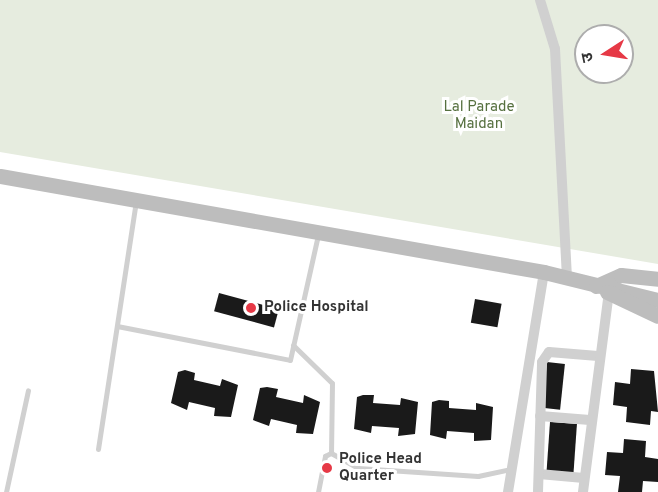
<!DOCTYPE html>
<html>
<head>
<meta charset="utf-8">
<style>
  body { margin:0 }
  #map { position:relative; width:658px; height:492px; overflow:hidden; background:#fff; font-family:Overpass,"Noto Sans Devanagari",sans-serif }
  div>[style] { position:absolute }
  .green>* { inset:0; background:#e6ecdf }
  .building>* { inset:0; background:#1a1a1a; transform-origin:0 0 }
  .service>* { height:5px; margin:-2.5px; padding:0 2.5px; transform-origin:2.5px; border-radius:2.5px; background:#d0d0d0 }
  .minor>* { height:10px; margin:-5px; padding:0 5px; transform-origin:5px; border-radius:5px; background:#d0d0d0 }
  .secondary>* { height:15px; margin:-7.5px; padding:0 7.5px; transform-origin:7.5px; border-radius:7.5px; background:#bdbdbd }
  .dots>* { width:16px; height:16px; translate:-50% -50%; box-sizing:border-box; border:3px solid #fff; border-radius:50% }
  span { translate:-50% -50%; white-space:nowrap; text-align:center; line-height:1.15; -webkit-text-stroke:6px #fff; paint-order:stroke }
  .park-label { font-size:15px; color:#56703f }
  .poi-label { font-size:15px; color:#333; font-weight:700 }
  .left { translate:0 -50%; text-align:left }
  .north { position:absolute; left:574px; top:24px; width:60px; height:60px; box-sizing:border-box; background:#fff; border:2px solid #adadad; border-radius:50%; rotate:258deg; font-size:16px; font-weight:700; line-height:24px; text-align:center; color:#333 }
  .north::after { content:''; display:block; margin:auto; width:21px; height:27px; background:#e63946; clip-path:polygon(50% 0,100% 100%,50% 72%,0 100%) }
</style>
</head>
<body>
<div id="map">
  <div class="green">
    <div style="clip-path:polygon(evenodd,0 0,658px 0,658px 264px,0 152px,0 0,586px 36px,622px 36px,622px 72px,586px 72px,586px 36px)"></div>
  </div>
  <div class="building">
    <div style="left:219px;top:293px;width:62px;height:19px;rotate:15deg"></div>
    <div style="left:475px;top:299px;width:27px;height:24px;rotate:10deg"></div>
    <div style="left:547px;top:362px;width:18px;height:46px;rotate:6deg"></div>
    <div style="clip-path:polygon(631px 369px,654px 371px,658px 412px,651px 411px,650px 425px,626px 422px,627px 407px,613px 405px,615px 382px,630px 384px)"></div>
    <div style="clip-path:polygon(185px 370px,195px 373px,194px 380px,220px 386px,222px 379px,238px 385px,231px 417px,214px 416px,215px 408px,189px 402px,187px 410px,171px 403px,178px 372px)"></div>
    <div style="clip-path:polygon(267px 387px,278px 389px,276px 397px,303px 403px,304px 395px,320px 402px,313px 434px,296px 433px,297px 425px,271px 419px,269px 426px,253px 420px,260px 388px)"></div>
    <div style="clip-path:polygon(363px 395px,374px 395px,373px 403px,400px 405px,401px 398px,418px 402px,415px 434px,398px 436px,399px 428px,372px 426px,371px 433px,354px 429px,357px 397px)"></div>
    <div style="clip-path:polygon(439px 400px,449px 401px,449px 408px,476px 410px,476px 403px,493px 407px,491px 440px,474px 441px,474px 433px,447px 431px,446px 439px,430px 435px,432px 402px)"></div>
    <div style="left:550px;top:422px;width:27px;height:51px;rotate:4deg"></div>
    <div style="clip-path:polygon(624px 439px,646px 441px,645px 457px,658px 459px,658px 482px,643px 481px,642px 492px,618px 492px,620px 476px,605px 475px,607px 452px,623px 453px)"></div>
  </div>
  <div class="service">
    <div style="left:117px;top:326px;width:176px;rotate:11.1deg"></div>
    <div style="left:290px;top:360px;width:128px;rotate:-77.4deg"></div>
    <div style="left:293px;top:345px;width:54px;rotate:44.3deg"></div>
    <div style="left:332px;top:383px;width:70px;rotate:90.8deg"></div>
    <div style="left:98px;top:449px;width:251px;rotate:-81.3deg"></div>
    <div style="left:6px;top:492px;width:104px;rotate:-77.8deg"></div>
    <div style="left:318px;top:492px;width:37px;rotate:-79deg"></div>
    <div style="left:325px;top:456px;width:7px;rotate:-27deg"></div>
    <div style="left:331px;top:453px;width:31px;rotate:29deg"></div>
    <div style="left:358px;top:468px;width:120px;rotate:3.8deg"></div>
    <div style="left:478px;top:476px;width:35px;rotate:-12deg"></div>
  </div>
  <div class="minor">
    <div style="left:540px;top:0;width:51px;rotate:73deg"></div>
    <div style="left:555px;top:49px;width:228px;rotate:87deg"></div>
    <div style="left:540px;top:416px;width:50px;rotate:4.6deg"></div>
    <div style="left:539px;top:474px;width:45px;rotate:5.1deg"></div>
    <div style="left:508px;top:492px;width:223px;rotate:-80.7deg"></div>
    <div style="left:538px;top:492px;width:130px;rotate:-88.2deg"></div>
    <div style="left:542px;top:362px;width:12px;rotate:-55deg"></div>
    <div style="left:549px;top:352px;width:49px;rotate:4.7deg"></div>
    <div style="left:583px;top:492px;width:201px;rotate:-82.6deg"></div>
  </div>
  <div class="secondary">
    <div style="left:0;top:176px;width:552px;rotate:10.01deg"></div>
    <div style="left:544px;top:272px;width:117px;rotate:13.8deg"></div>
    <div style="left:596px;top:286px;width:27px;rotate:-24deg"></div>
    <div style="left:621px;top:275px;width:37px;rotate:6deg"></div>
    <div style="left:607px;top:292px;width:56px;rotate:25.2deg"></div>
  </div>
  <div class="dots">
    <div style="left:251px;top:308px;background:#e63946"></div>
    <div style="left:327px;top:468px;background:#e63946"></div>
  </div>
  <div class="park-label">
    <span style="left:479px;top:116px">Lal Parade<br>Maidan</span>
  </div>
  <div class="poi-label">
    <span class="left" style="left:264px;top:308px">Police Hospital</span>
    <span class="left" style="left:339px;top:468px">Police Head<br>Quarter</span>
  </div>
  <div class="north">उ</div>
</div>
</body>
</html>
